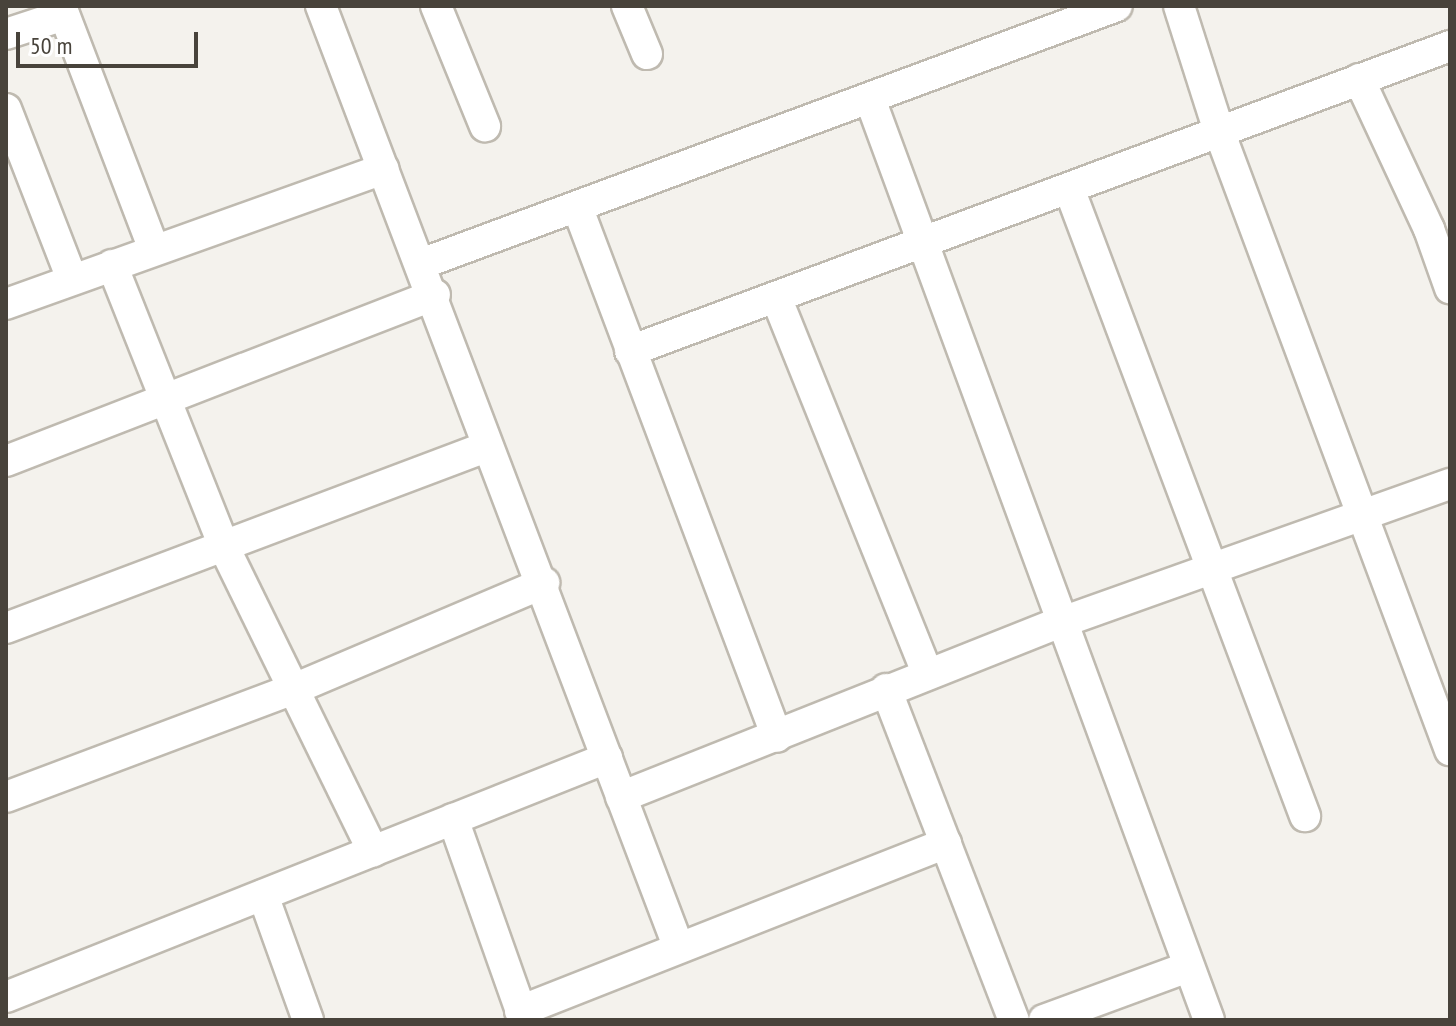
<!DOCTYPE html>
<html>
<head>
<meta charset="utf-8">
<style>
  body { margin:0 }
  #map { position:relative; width:1456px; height:1026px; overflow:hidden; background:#f4f2ed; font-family:"PT Sans Narrow",sans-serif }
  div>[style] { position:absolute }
  .roads { filter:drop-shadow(2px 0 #bfbab0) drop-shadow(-2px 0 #bfbab0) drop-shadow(0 2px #bfbab0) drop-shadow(0 -2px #bfbab0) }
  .minor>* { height:30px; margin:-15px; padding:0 15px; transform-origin:15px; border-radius:15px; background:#fff }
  span { translate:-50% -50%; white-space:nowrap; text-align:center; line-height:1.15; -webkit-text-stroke:8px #fff; paint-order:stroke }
  .frame { position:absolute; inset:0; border:8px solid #48433b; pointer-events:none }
  .scale { position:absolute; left:16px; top:32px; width:182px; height:36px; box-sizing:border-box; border:4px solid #48433b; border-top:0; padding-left:10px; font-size:24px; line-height:28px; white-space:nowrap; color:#48433b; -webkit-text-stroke:6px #fff; paint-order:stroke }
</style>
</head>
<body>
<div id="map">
  <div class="roads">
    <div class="minor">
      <div style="left:61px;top:6px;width:260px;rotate:69.1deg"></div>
      <div style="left:321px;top:6px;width:1006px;rotate:69.2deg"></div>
      <div style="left:436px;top:6px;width:130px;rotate:67.8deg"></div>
      <div style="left:627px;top:6px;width:52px;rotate:67.4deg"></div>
      <div style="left:1179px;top:6px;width:131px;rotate:72.3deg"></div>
      <div style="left:1219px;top:131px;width:661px;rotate:69.54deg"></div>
      <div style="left:6px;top:34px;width:61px;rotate:-18.1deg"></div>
      <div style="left:1359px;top:79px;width:166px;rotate:65deg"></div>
      <div style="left:1429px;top:229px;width:63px;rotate:70.4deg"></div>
      <div style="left:870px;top:99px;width:981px;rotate:69.79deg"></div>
      <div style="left:6px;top:109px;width:182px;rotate:68.8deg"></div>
      <div style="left:1070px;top:191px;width:668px;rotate:69.39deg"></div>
      <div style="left:578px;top:209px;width:564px;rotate:69.35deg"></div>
      <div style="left:421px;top:264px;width:742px;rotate:-20.34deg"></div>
      <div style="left:112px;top:265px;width:303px;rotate:68.3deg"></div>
      <div style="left:224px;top:547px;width:339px;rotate:63.9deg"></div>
      <div style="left:776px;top:297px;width:405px;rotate:68.1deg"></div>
      <div style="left:6px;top:304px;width:401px;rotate:-19.7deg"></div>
      <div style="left:630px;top:351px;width:875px;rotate:-20.4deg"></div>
      <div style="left:6px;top:461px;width:460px;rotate:-21.2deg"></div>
      <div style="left:6px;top:628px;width:513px;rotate:-20.66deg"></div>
      <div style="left:886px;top:689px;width:355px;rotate:68.9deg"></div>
      <div style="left:6px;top:797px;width:308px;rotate:-20.6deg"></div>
      <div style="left:294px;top:689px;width:272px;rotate:-23deg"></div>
      <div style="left:621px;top:797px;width:471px;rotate:-21.7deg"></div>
      <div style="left:1059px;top:623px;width:415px;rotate:-19.6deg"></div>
      <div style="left:453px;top:819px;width:213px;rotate:70.5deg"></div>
      <div style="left:263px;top:895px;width:133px;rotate:70.2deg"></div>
      <div style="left:6px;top:997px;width:647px;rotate:-21.69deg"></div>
      <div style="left:520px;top:1011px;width:458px;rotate:-21.5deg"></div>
      <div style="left:1044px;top:1020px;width:153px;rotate:-20.2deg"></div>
    </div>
  </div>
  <div class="frame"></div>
  <div class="scale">50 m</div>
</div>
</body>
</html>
